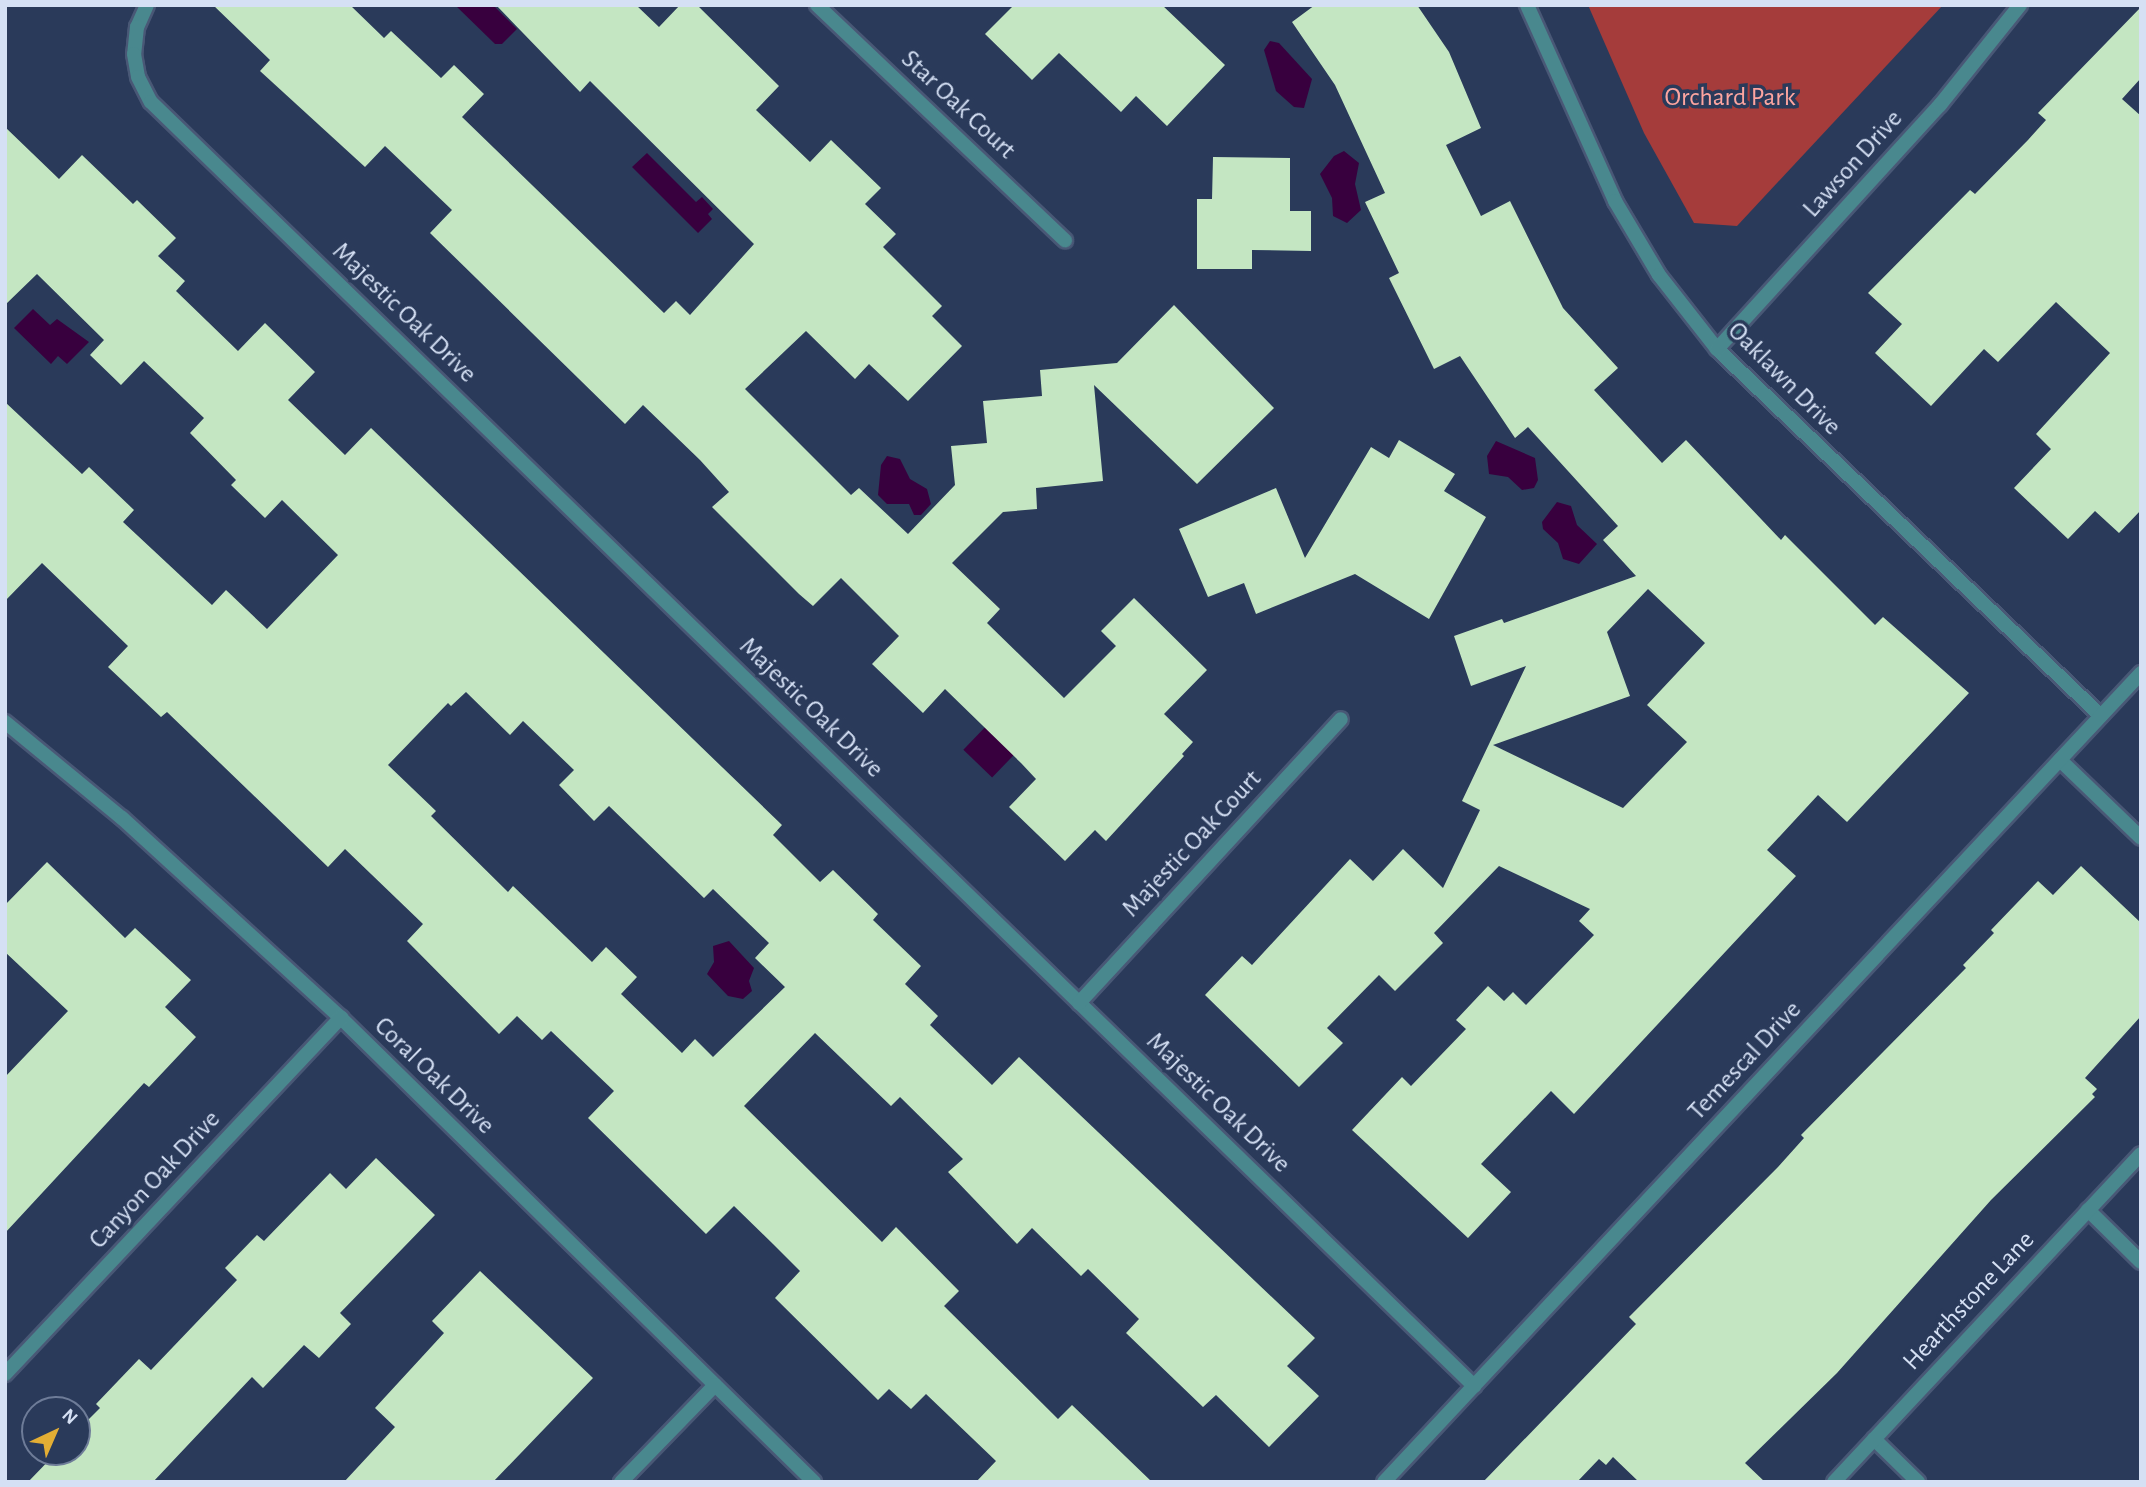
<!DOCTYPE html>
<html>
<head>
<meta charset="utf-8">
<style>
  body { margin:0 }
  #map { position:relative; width:2146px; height:1487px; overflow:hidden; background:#2a3a5a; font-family:"Alegreya Sans",sans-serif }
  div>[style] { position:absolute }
  .green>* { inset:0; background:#a53c3b }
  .water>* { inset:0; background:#38003e; transform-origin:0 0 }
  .building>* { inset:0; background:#c4e6c2 }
  .roads { filter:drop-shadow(2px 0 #495876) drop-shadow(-2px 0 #495876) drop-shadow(0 2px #495876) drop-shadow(0 -2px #495876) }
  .street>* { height:14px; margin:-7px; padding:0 7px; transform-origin:7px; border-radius:7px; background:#49888e }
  span { translate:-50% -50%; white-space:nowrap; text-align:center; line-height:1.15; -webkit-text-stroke:7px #2a3a5a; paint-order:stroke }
  .park-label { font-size:26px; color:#fda5a0 }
  .street-label { font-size:26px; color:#d5e0f4 }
  .frame { position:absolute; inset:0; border:7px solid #d5e0f4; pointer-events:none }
  .north { position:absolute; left:21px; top:1396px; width:70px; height:70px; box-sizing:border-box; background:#2a3a5a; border:2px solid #6e7c98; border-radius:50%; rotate:44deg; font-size:19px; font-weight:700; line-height:28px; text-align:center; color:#d5e0f4 }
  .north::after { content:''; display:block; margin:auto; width:24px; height:32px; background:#e3ae34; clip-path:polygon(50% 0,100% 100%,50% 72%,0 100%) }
</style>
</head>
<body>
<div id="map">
  <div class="green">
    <div style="clip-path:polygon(1588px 5px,1943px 5px,1737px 226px,1694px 223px,1644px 133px)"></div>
  </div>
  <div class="water">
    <div style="clip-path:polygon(455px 5px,493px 5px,517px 29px,502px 44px,495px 44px)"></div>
    <div style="clip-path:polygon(1270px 41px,1279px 43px,1312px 79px,1304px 108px,1294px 107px,1276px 91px,1264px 50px)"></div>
    <div style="clip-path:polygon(1344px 151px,1359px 163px,1355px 184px,1361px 210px,1347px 223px,1333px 216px,1332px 198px,1320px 174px,1334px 156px)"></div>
    <div style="clip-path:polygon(647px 153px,696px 202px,702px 197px,713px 209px,708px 214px,712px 219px,698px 233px,632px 167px)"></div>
    <div style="clip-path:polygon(33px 309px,50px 325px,57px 319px,89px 342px,67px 364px,58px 356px,51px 364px,14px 328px)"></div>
    <div style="clip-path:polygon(1496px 441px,1535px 458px,1538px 480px,1534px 488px,1522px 490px,1508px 477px,1489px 474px,1487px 456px)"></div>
    <div style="clip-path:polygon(887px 456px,900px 459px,910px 479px,927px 489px,931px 504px,921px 515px,914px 515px,909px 504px,887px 504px,878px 495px,881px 465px)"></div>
    <div style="clip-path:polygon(1557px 502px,1571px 506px,1577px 525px,1597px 544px,1579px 564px,1563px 559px,1558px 543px,1543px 529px,1542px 522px)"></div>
    <div style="left:1021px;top:690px;width:40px;height:83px;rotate:44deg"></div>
    <div style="clip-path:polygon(729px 941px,754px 968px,749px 981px,752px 991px,743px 999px,728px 996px,707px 974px,714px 962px,713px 946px)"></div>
  </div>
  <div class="building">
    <div style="clip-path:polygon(213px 5px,350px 5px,384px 38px,391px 31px,441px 78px,454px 65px,484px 94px,462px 117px,664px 313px,676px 301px,690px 315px,754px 244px,590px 81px,580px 92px,496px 5px,636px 5px,659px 27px,680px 5px,697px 5px,779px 86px,756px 110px,810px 162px,831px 140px,881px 188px,865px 204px,896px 234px,883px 247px,942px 306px,932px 316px,962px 346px,908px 401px,869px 364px,855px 379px,806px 331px,745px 389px,851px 495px,859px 488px,908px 534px,955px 485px,951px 446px,987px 443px,983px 401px,1042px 396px,1040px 370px,1117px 363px,1174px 305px,1274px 408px,1197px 484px,1094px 385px,1103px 481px,1036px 488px,1037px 509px,1003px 512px,952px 563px,1000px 609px,987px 623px,1064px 698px,1116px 646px,1101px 631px,1134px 598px,1207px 670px,1164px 714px,1193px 742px,1182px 754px,1184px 756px,1106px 841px,1095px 830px,1065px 861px,1009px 807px,1036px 779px,1021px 763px,945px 689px,923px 713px,872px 664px,899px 636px,841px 578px,813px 606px,799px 594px,712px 507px,729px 492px,700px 460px,643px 405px,625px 424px,430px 233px,452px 210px,385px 146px,365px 167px,260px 71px,270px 60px)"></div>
    <div style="clip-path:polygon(1014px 5px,1162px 5px,1225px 65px,1167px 126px,1136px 96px,1121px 112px,1059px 53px,1032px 80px,985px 34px)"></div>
    <div style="clip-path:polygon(evenodd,1315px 5px,1417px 5px,1449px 52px,1481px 128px,1446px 145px,1481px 216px,1510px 201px,1563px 308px,1618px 368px,1594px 390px,1662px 463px,1686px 440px,1781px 540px,1785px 535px,1875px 625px,1883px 617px,1969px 693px,1847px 822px,1818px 795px,1767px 850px,1796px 876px,1574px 1114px,1551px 1091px,1481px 1164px,1511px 1192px,1468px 1238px,1352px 1130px,1402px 1077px,1411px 1086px,1466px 1029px,1456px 1020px,1488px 986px,1504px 1001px,1513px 992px,1526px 1005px,1594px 935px,1579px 921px,1590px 909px,1499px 866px,1434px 933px,1443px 943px,1395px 991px,1379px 975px,1327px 1028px,1343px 1043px,1299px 1087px,1205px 995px,1242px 956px,1252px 965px,1350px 859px,1373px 881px,1403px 849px,1443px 888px,1480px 810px,1462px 801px,1526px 666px,1471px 686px,1454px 636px,1502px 619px,1504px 623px,1636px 576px,1603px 540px,1618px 526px,1528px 427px,1515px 438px,1460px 356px,1434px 369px,1389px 278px,1399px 273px,1365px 202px,1385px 193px,1335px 85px,1292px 22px,1315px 5px,1648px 589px,1705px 643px,1647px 705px,1687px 742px,1623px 808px,1493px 745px,1630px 696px,1607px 632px,1648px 589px)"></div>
    <div style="clip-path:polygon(2141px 7px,2141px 78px,2122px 99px,2141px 116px,2141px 510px,2119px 533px,2095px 511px,2068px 539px,2014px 488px,2051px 449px,2036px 434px,2110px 353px,2056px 302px,1998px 362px,1984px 349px,1931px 406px,1875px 353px,1902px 324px,1868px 293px,1970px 190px,1975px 194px,2028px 140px,2046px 120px,2038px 113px)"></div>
    <div style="clip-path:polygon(evenodd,5px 127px,59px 179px,82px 155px,133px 204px,137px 200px,176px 238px,158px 256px,185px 281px,176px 291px,238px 351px,265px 323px,315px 372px,288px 400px,345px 455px,371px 428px,782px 825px,773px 835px,820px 882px,833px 870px,878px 914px,873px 920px,921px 966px,905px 984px,938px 1016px,930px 1025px,992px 1085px,1019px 1057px,1315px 1338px,1287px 1366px,1319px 1396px,1269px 1447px,1216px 1395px,1203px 1407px,1126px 1333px,1139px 1319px,1088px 1269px,1081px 1276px,1032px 1228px,1017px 1244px,948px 1172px,963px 1159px,900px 1097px,891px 1106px,815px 1033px,744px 1106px,882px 1242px,896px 1227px,959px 1291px,944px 1306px,1058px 1419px,1072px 1405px,1152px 1482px,976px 1482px,996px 1461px,926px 1394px,911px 1409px,889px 1389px,878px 1400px,775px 1298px,800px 1271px,773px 1244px,734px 1206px,706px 1234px,588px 1118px,614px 1091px,551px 1031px,542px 1040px,517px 1016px,499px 1034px,407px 941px,423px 924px,345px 849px,328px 867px,167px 712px,161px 717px,108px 667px,128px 646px,42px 563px,5px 601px,5px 402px,82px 474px,89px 467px,134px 510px,123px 522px,212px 605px,226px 590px,267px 629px,338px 555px,282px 500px,265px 518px,231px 485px,236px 480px,190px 433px,204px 418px,144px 361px,121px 385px,90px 355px,104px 340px,37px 274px,5px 305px,5px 127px,466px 692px,510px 735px,523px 721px,574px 770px,559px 785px,594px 821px,609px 806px,704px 898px,713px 889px,769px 943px,755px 958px,785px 987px,713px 1057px,695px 1039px,682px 1053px,621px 994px,637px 977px,606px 947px,592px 962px,513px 886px,508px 892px,431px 816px,436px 811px,388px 765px,448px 703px,451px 706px,466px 692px)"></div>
    <div style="clip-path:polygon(1213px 157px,1290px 158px,1290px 211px,1311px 211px,1311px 251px,1252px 250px,1252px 269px,1197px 269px,1197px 199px,1212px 199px)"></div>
    <div style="clip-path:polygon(1399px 440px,1455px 474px,1444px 491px,1486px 517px,1429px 619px,1355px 574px,1256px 614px,1244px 583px,1208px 597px,1179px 529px,1276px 488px,1305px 558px,1371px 447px,1389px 458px)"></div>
    <div style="clip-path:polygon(47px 862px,125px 938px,135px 928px,191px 980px,165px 1007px,196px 1037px,149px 1087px,144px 1083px,5px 1233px,5px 1077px,68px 1011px,5px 952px,5px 905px)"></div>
    <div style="clip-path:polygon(2081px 866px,2141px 923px,2141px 1016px,2085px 1078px,2097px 1089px,2092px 1094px,2095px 1097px,1991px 1200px,1837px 1373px,1745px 1463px,1765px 1482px,1639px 1482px,1613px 1457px,1606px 1465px,1599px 1459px,1577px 1482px,1483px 1482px,1636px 1324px,1629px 1317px,1778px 1167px,1804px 1138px,1801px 1135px,1966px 968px,1963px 965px,1994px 933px,1991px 930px,2038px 881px,2053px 895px)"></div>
    <div style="clip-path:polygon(376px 1158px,435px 1215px,340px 1313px,351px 1324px,319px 1358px,304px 1345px,263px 1388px,252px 1377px,153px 1482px,28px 1482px,57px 1452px,77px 1452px,77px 1431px,100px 1408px,96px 1404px,139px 1359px,151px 1370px,237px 1280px,225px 1268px,257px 1235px,264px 1241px,330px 1173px,346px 1189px)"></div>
    <div style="clip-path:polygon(480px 1271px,593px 1378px,493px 1482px,344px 1482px,395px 1427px,375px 1408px,444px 1333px,432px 1321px)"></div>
  </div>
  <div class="roads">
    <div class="street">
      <div style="left:147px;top:5px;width:24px;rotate:114deg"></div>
      <div style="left:137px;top:27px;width:27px;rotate:96deg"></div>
      <div style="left:134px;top:54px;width:23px;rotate:80deg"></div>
      <div style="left:138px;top:77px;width:28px;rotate:63deg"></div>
      <div style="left:151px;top:102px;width:1844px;rotate:44.14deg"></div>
      <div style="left:817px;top:5px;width:342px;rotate:43.5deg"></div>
      <div style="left:1527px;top:5px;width:215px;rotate:65.8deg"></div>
      <div style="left:1615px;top:201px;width:86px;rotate:59.3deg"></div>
      <div style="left:1659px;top:275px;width:94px;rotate:51.9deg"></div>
      <div style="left:1717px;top:349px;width:531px;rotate:43.7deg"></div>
      <div style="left:1717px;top:349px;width:331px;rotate:-47.6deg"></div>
      <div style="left:1940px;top:105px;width:128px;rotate:-51.3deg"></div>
      <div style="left:5px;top:722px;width:151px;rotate:39.4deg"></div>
      <div style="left:122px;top:818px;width:297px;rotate:42.4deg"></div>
      <div style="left:341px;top:1018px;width:663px;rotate:44.45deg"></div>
      <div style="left:2060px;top:760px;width:112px;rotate:43.9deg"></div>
      <div style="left:1079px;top:1003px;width:386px;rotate:-47.3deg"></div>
      <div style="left:2088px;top:1210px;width:74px;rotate:44.5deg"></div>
      <div style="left:5px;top:1374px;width:490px;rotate:-46.7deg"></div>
      <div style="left:1874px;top:1439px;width:62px;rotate:44.3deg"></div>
      <div style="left:621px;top:1482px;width:135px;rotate:-45.9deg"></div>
      <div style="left:1384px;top:1482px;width:1108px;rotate:-46.9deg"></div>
      <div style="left:1834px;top:1482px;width:449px;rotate:-46.9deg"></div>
    </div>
  </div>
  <div class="park-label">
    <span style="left:1730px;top:98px">Orchard Park</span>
  </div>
  <div class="street-label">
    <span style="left:958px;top:105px;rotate:43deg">Star Oak Court</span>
    <span style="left:1853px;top:164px;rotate:-48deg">Lawson Drive</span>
    <span style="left:404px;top:313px;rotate:44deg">Majestic Oak Drive</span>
    <span style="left:1784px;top:379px;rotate:45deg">Oaklawn Drive</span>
    <span style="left:811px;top:708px;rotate:44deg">Majestic Oak Drive</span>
    <span style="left:1192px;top:844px;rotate:-47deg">Majestic Oak Court</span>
    <span style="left:1745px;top:1061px;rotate:-47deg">Temescal Drive</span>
    <span style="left:434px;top:1076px;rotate:44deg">Coral Oak Drive</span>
    <span style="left:1218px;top:1103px;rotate:44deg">Majestic Oak Drive</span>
    <span style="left:155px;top:1180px;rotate:-47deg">Canyon Oak Drive</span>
    <span style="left:1969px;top:1301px;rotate:-47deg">Hearthstone Lane</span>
  </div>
  <div class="frame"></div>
  <div class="north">N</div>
</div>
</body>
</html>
